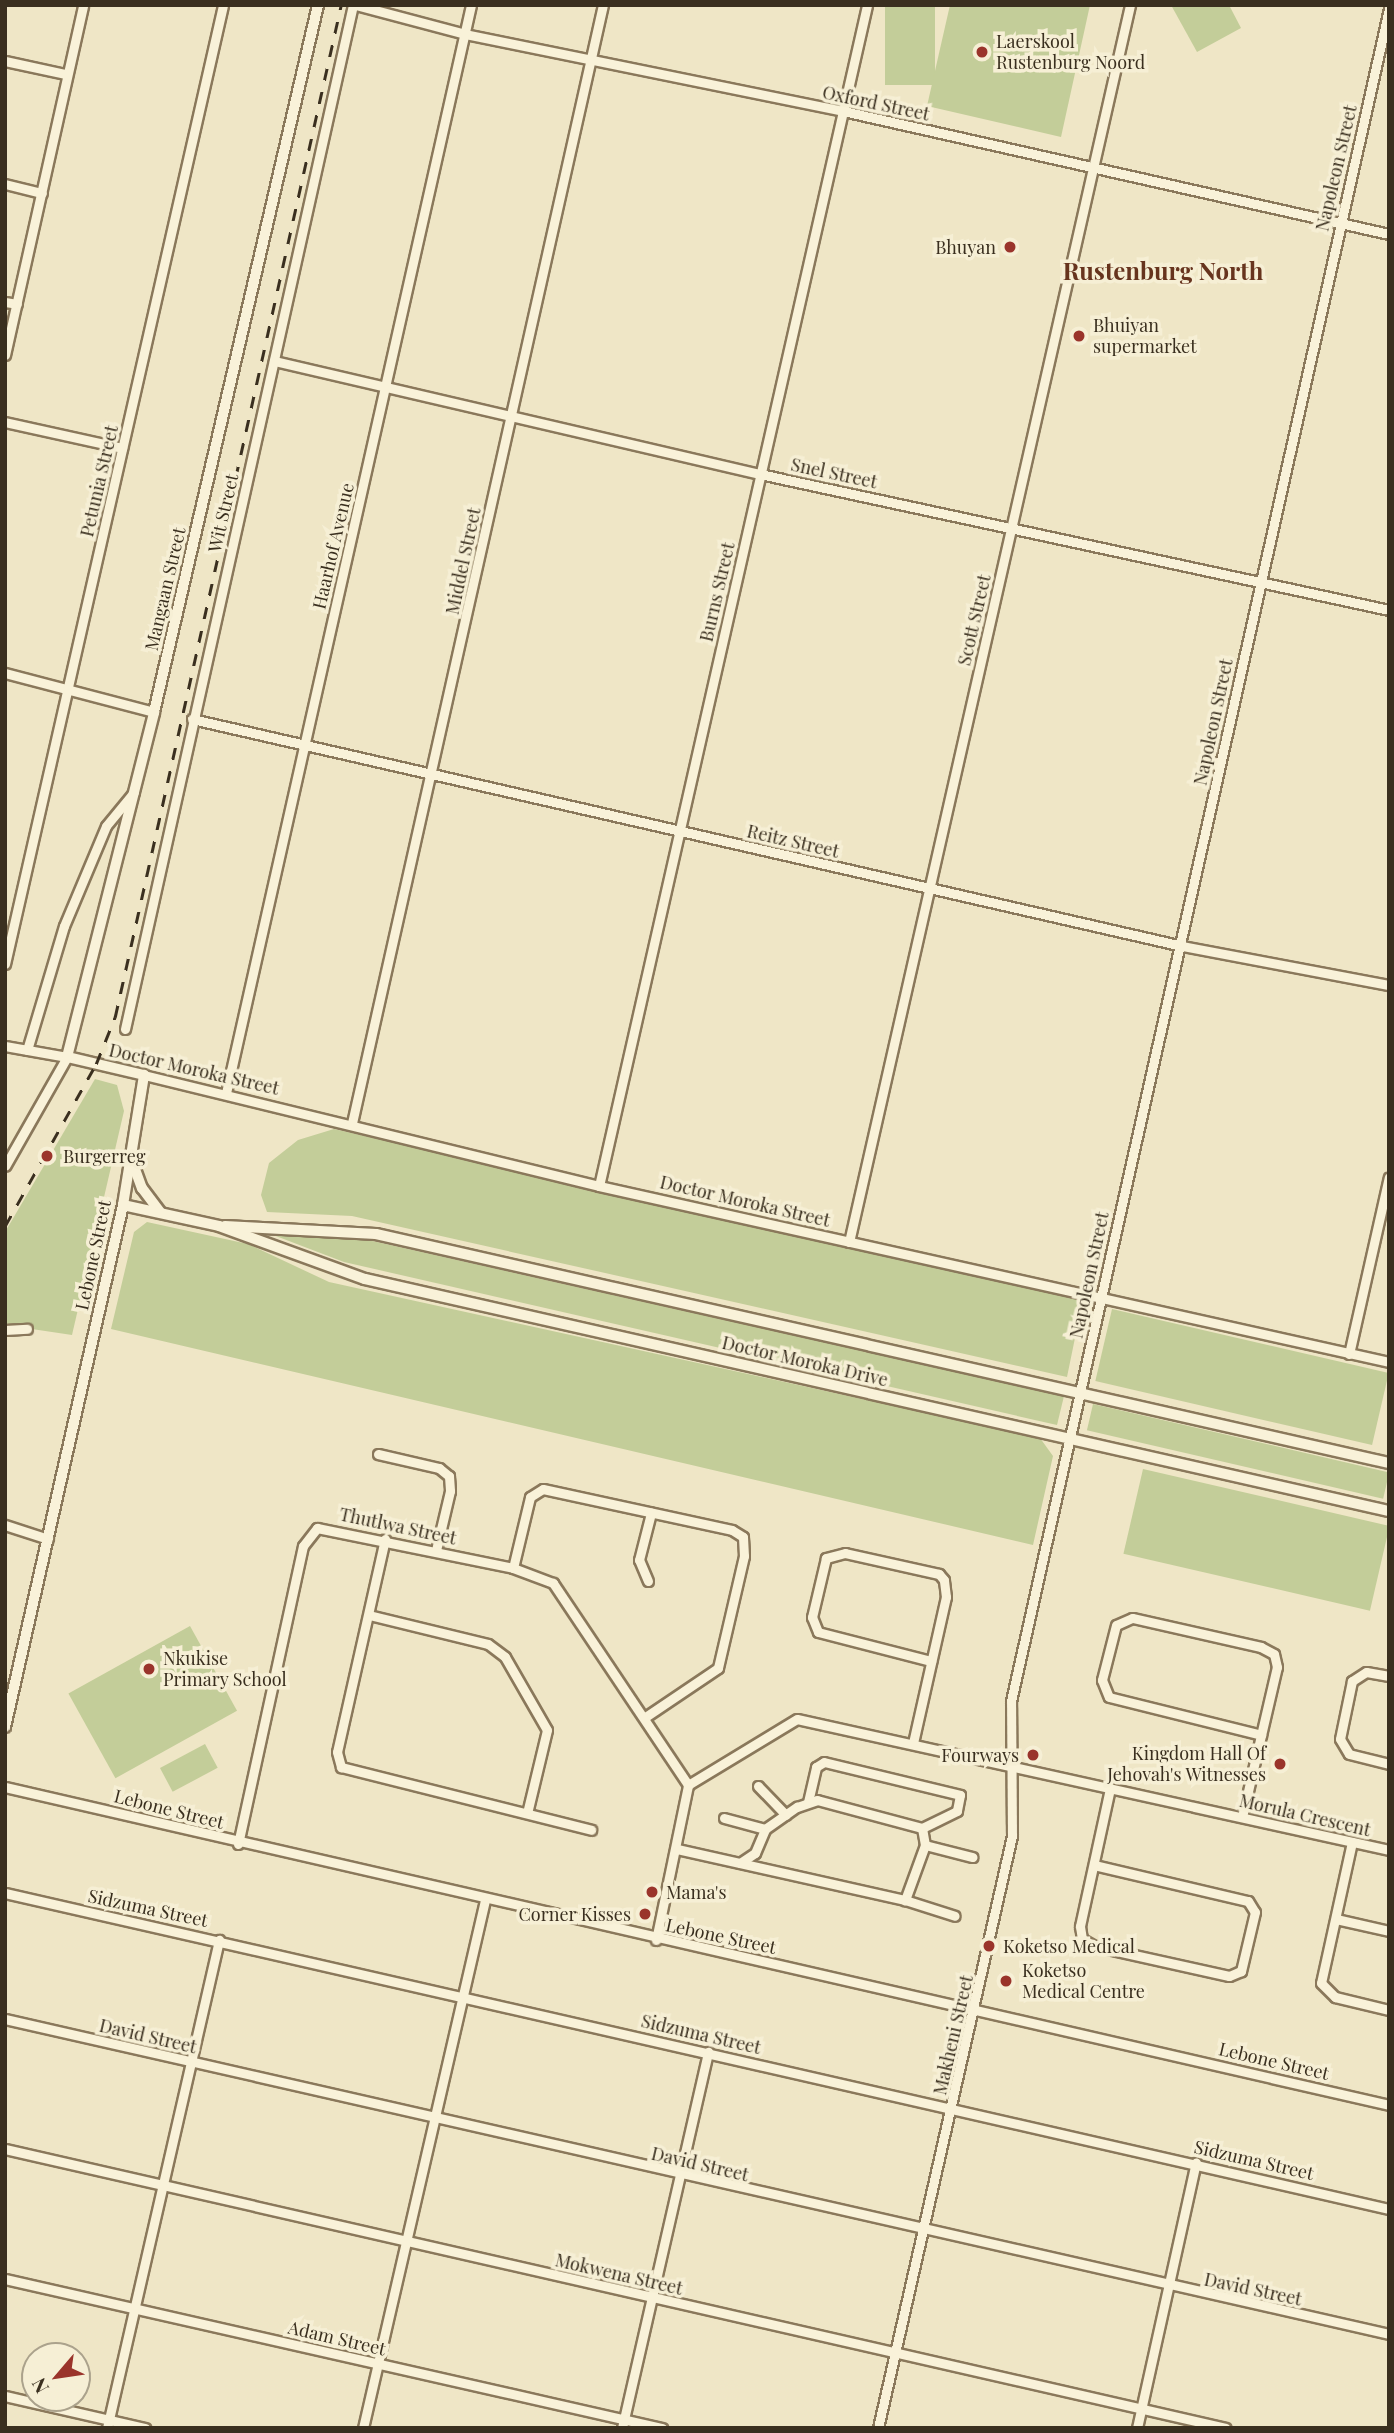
<!DOCTYPE html>
<html>
<head>
<meta charset="utf-8">
<style>
  body { margin:0 }
  #map { position:relative; width:1394px; height:2433px; overflow:hidden; background:#efe6c6; font-family:"Playfair Display",serif }
  div>[style] { position:absolute }
  .green>* { inset:0; background:#c3cd99; transform-origin:0 0 }
  .roads { filter:drop-shadow(2px 0 #8a785b) drop-shadow(-2px 0 #8a785b) drop-shadow(0 2px #8a785b) drop-shadow(0 -2px #8a785b) }
  .minor>* { height:9px; margin:-4.5px; padding:0 4.5px; transform-origin:4.5px; border-radius:4.5px; background:#f9f2d9 }
  .tertiary>* { height:10px; margin:-5px; padding:0 5px; transform-origin:5px; border-radius:5px; background:#f9f2d9 }
  .rail>* { height:2.5px; margin-top:-1.25px; transform-origin:0; background:repeating-linear-gradient(90deg,#3a2f1f 0 12px,transparent 0 24px) }
  .dots>* { width:19px; height:19px; translate:-50% -50%; box-sizing:border-box; border:4px solid #f6efd5; border-radius:50% }
  span { translate:-50% -50%; white-space:nowrap; text-align:center; line-height:1.15; -webkit-text-stroke:7px #f6efd5; paint-order:stroke }
  .poi-label { font-size:18px; color:#3a2f1f }
  .left { translate:0 -50%; text-align:left }
  .right { translate:-100% -50%; text-align:right }
  .street-label { font-size:18px; color:#3a2f1f }
  .district-label { font-size:24px; color:#67341e; font-weight:700 }
  .frame { position:absolute; inset:0; border:7px solid #3a2f1f; pointer-events:none }
  .north { position:absolute; left:21px; top:2342px; width:70px; height:70px; box-sizing:border-box; background:#f6efd5; border:2px solid #aba28c; border-radius:50%; rotate:241deg; font-size:19px; font-weight:700; line-height:28px; text-align:center; color:#3a2f1f }
  .north::after { content:''; display:block; margin:auto; width:24px; height:32px; background:#9a342b; clip-path:polygon(50% 0,100% 100%,50% 72%,0 100%) }
</style>
</head>
<body>
<div id="map">
  <div class="green">
    <div style="left:885px;top:5px;width:50px;height:80px"></div>
    <div style="clip-path:polygon(950px 5px,1090px 5px,1061px 137px,927px 106px)"></div>
    <div style="clip-path:polygon(1171px 5px,1229px 5px,1241px 28px,1197px 52px)"></div>
    <div style="clip-path:polygon(95px 1079px,117px 1085px,124px 1111px,72px 1335px,5px 1325px,5px 1232px)"></div>
    <div style="clip-path:polygon(334px 1129px,1083px 1299px,1067px 1377px,352px 1216px,267px 1212px,261px 1195px,269px 1163px,298px 1140px)"></div>
    <div style="clip-path:polygon(147px 1222px,248px 1244px,329px 1282px,1040px 1438px,1053px 1456px,1033px 1545px,111px 1329px,134px 1232px)"></div>
    <div style="clip-path:polygon(268px 1233px,350px 1236px,1064px 1396px,1057px 1425px,344px 1262px)"></div>
    <div style="left:1112px;top:1309px;width:284px;height:74px;rotate:13deg"></div>
    <div style="left:1093px;top:1404px;width:304px;height:27px;rotate:13deg"></div>
    <div style="left:1143px;top:1469px;width:253px;height:87px;rotate:13deg"></div>
    <div style="left:190px;top:1626px;width:97px;height:139px;rotate:61deg"></div>
    <div style="left:205px;top:1744px;width:27px;height:51px;rotate:62deg"></div>
  </div>
  <div class="roads">
    <div class="minor">
      <div style="left:356px;top:5px;width:113px;rotate:14.9deg"></div>
      <div style="left:465px;top:34px;width:386px;rotate:11.5deg"></div>
      <div style="left:843px;top:111px;width:560px;rotate:12.7deg"></div>
      <div style="left:5px;top:61px;width:61px;rotate:12.2deg"></div>
      <div style="left:5px;top:184px;width:38px;rotate:14deg"></div>
      <div style="left:5px;top:302px;width:12px;rotate:9deg"></div>
      <div style="left:5px;top:355px;width:359px;rotate:-77.4deg"></div>
      <div style="left:274px;top:361px;width:499px;rotate:13.1deg"></div>
      <div style="left:760px;top:474px;width:644px;rotate:12.2deg"></div>
      <div style="left:5px;top:422px;width:120px;rotate:12.5deg"></div>
      <div style="left:5px;top:673px;width:154px;rotate:14.7deg"></div>
      <div style="left:192px;top:719px;width:1016px;rotate:12.91deg"></div>
      <div style="left:1182px;top:946px;width:211px;rotate:10.7deg"></div>
      <div style="left:5px;top:964px;width:983px;rotate:-77.19deg"></div>
      <div style="left:125px;top:1029px;width:1049px;rotate:-77.45deg"></div>
      <div style="left:5px;top:1046px;width:63px;rotate:10.1deg"></div>
      <div style="left:67px;top:1057px;width:125px;rotate:119.6deg"></div>
      <div style="left:27px;top:1050px;width:129px;rotate:-73.4deg"></div>
      <div style="left:64px;top:926px;width:108px;rotate:-67.2deg"></div>
      <div style="left:106px;top:826px;width:44px;rotate:-50.5deg"></div>
      <div style="left:144px;top:1075px;width:468px;rotate:13.7deg"></div>
      <div style="left:599px;top:1186px;width:809px;rotate:12.56deg"></div>
      <div style="left:226px;top:1093px;width:1115px;rotate:-77.31deg"></div>
      <div style="left:352px;top:1123px;width:1146px;rotate:-77.35deg"></div>
      <div style="left:599px;top:1186px;width:1211px;rotate:-77.21deg"></div>
      <div style="left:849px;top:1242px;width:1269px;rotate:-77.2deg"></div>
      <div style="left:5px;top:1330px;width:22px;rotate:-3deg"></div>
      <div style="left:1349px;top:1354px;width:181px;rotate:-77.3deg"></div>
      <div style="left:378px;top:1454px;width:63px;rotate:12.9deg"></div>
      <div style="left:439px;top:1468px;width:13px;rotate:39deg"></div>
      <div style="left:449px;top:1476px;width:15px;rotate:86deg"></div>
      <div style="left:450px;top:1491px;width:61px;rotate:103.3deg"></div>
      <div style="left:5px;top:1525px;width:45px;rotate:18deg"></div>
      <div style="left:385px;top:1539px;width:218px;rotate:102.7deg"></div>
      <div style="left:337px;top:1752px;width:16px;rotate:75deg"></div>
      <div style="left:341px;top:1767px;width:258px;rotate:14.1deg"></div>
      <div style="left:513px;top:1568px;width:73px;rotate:-76.5deg"></div>
      <div style="left:530px;top:1497px;width:15px;rotate:-32deg"></div>
      <div style="left:543px;top:1489px;width:193px;rotate:12.2deg"></div>
      <div style="left:732px;top:1530px;width:13px;rotate:32deg"></div>
      <div style="left:743px;top:1537px;width:19px;rotate:87deg"></div>
      <div style="left:744px;top:1556px;width:115px;rotate:103.1deg"></div>
      <div style="left:718px;top:1668px;width:89px;rotate:146deg"></div>
      <div style="left:648px;top:1581px;width:23px;rotate:-113deg"></div>
      <div style="left:639px;top:1560px;width:49px;rotate:-75.7deg"></div>
      <div style="left:369px;top:1615px;width:122px;rotate:13.7deg"></div>
      <div style="left:488px;top:1644px;width:21px;rotate:37deg"></div>
      <div style="left:505px;top:1657px;width:84px;rotate:60.1deg"></div>
      <div style="left:547px;top:1730px;width:85px;rotate:103.5deg"></div>
      <div style="left:1389px;top:1676px;width:23px;rotate:-170deg"></div>
      <div style="left:1366px;top:1672px;width:17px;rotate:147deg"></div>
      <div style="left:1352px;top:1681px;width:59px;rotate:101.7deg"></div>
      <div style="left:1340px;top:1739px;width:17px;rotate:59deg"></div>
      <div style="left:1349px;top:1754px;width:41px;rotate:14deg"></div>
      <div style="left:913px;top:1743px;width:150px;rotate:-77.3deg"></div>
      <div style="left:946px;top:1597px;width:17px;rotate:-97deg"></div>
      <div style="left:944px;top:1580px;width:8px;rotate:-130deg"></div>
      <div style="left:939px;top:1574px;width:96px;rotate:-167.4deg"></div>
      <div style="left:845px;top:1553px;width:20px;rotate:165deg"></div>
      <div style="left:826px;top:1558px;width:61px;rotate:103.3deg"></div>
      <div style="left:812px;top:1617px;width:16px;rotate:68deg"></div>
      <div style="left:818px;top:1632px;width:117px;rotate:14.4deg"></div>
      <div style="left:758px;top:1786px;width:40px;rotate:46deg"></div>
      <div style="left:5px;top:1787px;width:1420px;rotate:12.94deg"></div>
      <div style="left:808px;top:1802px;width:36px;rotate:-77deg"></div>
      <div style="left:816px;top:1767px;width:9px;rotate:-32deg"></div>
      <div style="left:824px;top:1762px;width:140px;rotate:13.6deg"></div>
      <div style="left:960px;top:1795px;width:16px;rotate:101deg"></div>
      <div style="left:957px;top:1811px;width:39px;rotate:154deg"></div>
      <div style="left:1242px;top:1817px;width:154px;rotate:-76.9deg"></div>
      <div style="left:1277px;top:1667px;width:13px;rotate:-103deg"></div>
      <div style="left:1274px;top:1654px;width:15px;rotate:-152deg"></div>
      <div style="left:1261px;top:1647px;width:132px;rotate:-167.3deg"></div>
      <div style="left:1132px;top:1618px;width:17px;rotate:156deg"></div>
      <div style="left:1116px;top:1625px;width:57px;rotate:104.3deg"></div>
      <div style="left:1102px;top:1680px;width:18px;rotate:68deg"></div>
      <div style="left:1109px;top:1697px;width:157px;rotate:14deg"></div>
      <div style="left:724px;top:1818px;width:42px;rotate:15deg"></div>
      <div style="left:1352px;top:1842px;width:144px;rotate:102.4deg"></div>
      <div style="left:1321px;top:1983px;width:20px;rotate:45deg"></div>
      <div style="left:1335px;top:1997px;width:56px;rotate:13.5deg"></div>
      <div style="left:238px;top:1844px;width:305px;rotate:-77.7deg"></div>
      <div style="left:303px;top:1546px;width:23px;rotate:-52deg"></div>
      <div style="left:317px;top:1528px;width:200px;rotate:11.5deg"></div>
      <div style="left:513px;top:1568px;width:43px;rotate:20.6deg"></div>
      <div style="left:553px;top:1583px;width:243px;rotate:56.2deg"></div>
      <div style="left:925px;top:1845px;width:49px;rotate:14.3deg"></div>
      <div style="left:677px;top:1849px;width:234px;rotate:12.6deg"></div>
      <div style="left:905px;top:1900px;width:52px;rotate:17.7deg"></div>
      <div style="left:740px;top:1863px;width:18px;rotate:-34deg"></div>
      <div style="left:755px;top:1853px;width:26px;rotate:-67deg"></div>
      <div style="left:765px;top:1829px;width:39px;rotate:-35deg"></div>
      <div style="left:797px;top:1807px;width:21px;rotate:-19deg"></div>
      <div style="left:817px;top:1800px;width:109px;rotate:14.9deg"></div>
      <div style="left:922px;top:1828px;width:17px;rotate:80deg"></div>
      <div style="left:925px;top:1845px;width:59px;rotate:110deg"></div>
      <div style="left:1094px;top:1865px;width:158px;rotate:13.2deg"></div>
      <div style="left:1248px;top:1901px;width:13px;rotate:58deg"></div>
      <div style="left:1255px;top:1912px;width:61px;rotate:103.3deg"></div>
      <div style="left:1241px;top:1971px;width:13px;rotate:157deg"></div>
      <div style="left:1229px;top:1976px;width:138px;rotate:-167.5deg"></div>
      <div style="left:1094px;top:1946px;width:14px;rotate:-150deg"></div>
      <div style="left:1082px;top:1939px;width:13px;rotate:-99deg"></div>
      <div style="left:1080px;top:1926px;width:141px;rotate:-77.7deg"></div>
      <div style="left:5px;top:1893px;width:1420px;rotate:12.86deg"></div>
      <div style="left:1336px;top:1919px;width:54px;rotate:12.8deg"></div>
      <div style="left:656px;top:1940px;width:158px;rotate:-78.3deg"></div>
      <div style="left:688px;top:1785px;width:127px;rotate:-31.2deg"></div>
      <div style="left:797px;top:1719px;width:606px;rotate:12.48deg"></div>
      <div style="left:5px;top:2019px;width:1419px;rotate:12.82deg"></div>
      <div style="left:5px;top:2149px;width:1252px;rotate:12.87deg"></div>
      <div style="left:5px;top:2279px;width:674px;rotate:12.78deg"></div>
      <div style="left:5px;top:2396px;width:144px;rotate:12.9deg"></div>
      <div style="left:107px;top:2428px;width:501px;rotate:-77.07deg"></div>
      <div style="left:363px;top:2428px;width:542px;rotate:-76.99deg"></div>
      <div style="left:622px;top:2428px;width:386px;rotate:-77.1deg"></div>
      <div style="left:878px;top:2428px;width:607px;rotate:-77.25deg"></div>
      <div style="left:1012px;top:1836px;width:135px;rotate:-90.4deg"></div>
      <div style="left:1011px;top:1701px;width:1734px;rotate:-77.41deg"></div>
      <div style="left:1137px;top:2428px;width:272px;rotate:-77.5deg"></div>
    </div>
    <div class="tertiary">
      <div style="left:132px;top:1161px;width:29px;rotate:70deg"></div>
      <div style="left:142px;top:1188px;width:31px;rotate:53deg"></div>
      <div style="left:123px;top:1205px;width:98px;rotate:12.3deg"></div>
      <div style="left:219px;top:1226px;width:155px;rotate:20deg"></div>
      <div style="left:365px;top:1279px;width:1050px;rotate:12.77deg"></div>
      <div style="left:225px;top:1226px;width:151px;rotate:3deg"></div>
      <div style="left:376px;top:1234px;width:1039px;rotate:12.74deg"></div>
      <div style="left:5px;top:1727px;width:535px;rotate:-77.26deg"></div>
      <div style="left:123px;top:1205px;width:132px;rotate:-80.8deg"></div>
      <div style="left:144px;top:1075px;width:79px;rotate:-166.8deg"></div>
      <div style="left:67px;top:1057px;width:356px;rotate:-75.8deg"></div>
      <div style="left:154px;top:712px;width:726px;rotate:-76.94deg"></div>
    </div>
  </div>
  <div class="rail">
    <div style="left:5px;top:1226px;width:186px;rotate:-60.7deg"></div>
    <div style="left:96px;top:1064px;width:51px;rotate:-68deg"></div>
    <div style="left:115px;top:1017px;width:1037px;rotate:-77.41deg"></div>
  </div>
  <div class="dots">
    <div style="left:982px;top:52px;background:#9a342b"></div>
    <div style="left:1010px;top:247px;background:#9a342b"></div>
    <div style="left:1079px;top:336px;background:#9a342b"></div>
    <div style="left:47px;top:1156px;background:#9a342b"></div>
    <div style="left:149px;top:1669px;background:#9a342b"></div>
    <div style="left:1033px;top:1755px;background:#9a342b"></div>
    <div style="left:1280px;top:1764px;background:#9a342b"></div>
    <div style="left:652px;top:1892px;background:#9a342b"></div>
    <div style="left:645px;top:1914px;background:#9a342b"></div>
    <div style="left:989px;top:1946px;background:#9a342b"></div>
    <div style="left:1006px;top:1981px;background:#9a342b"></div>
  </div>
  <div class="poi-label">
    <span class="left" style="left:996px;top:52px">Laerskool<br>Rustenburg Noord</span>
    <span class="right" style="left:996px;top:247px">Bhuyan</span>
    <span class="left" style="left:1093px;top:336px">Bhuiyan<br>supermarket</span>
    <span class="left" style="left:63px;top:1156px">Burgerreg</span>
    <span class="left" style="left:163px;top:1669px">Nkukise<br>Primary School</span>
    <span class="right" style="left:1266px;top:1764px">Kingdom Hall Of<br>Jehovah's Witnesses</span>
    <span class="right" style="left:1019px;top:1755px">Fourways</span>
    <span class="left" style="left:666px;top:1892px">Mama's</span>
    <span class="right" style="left:631px;top:1914px">Corner Kisses</span>
    <span class="left" style="left:1003px;top:1946px">Koketso Medical</span>
    <span class="left" style="left:1022px;top:1981px">Koketso<br>Medical Centre</span>
  </div>
  <div class="street-label">
    <span style="left:876px;top:103px;rotate:12deg">Oxford Street</span>
    <span style="left:1336px;top:168px;rotate:-77deg">Napoleon Street</span>
    <span style="left:834px;top:473px;rotate:12deg">Snel Street</span>
    <span style="left:99px;top:481px;rotate:-77deg">Petunia Street</span>
    <span style="left:223px;top:513px;rotate:-77deg">Wit Street</span>
    <span style="left:333px;top:546px;rotate:-77deg">Haarhof Avenue</span>
    <span style="left:463px;top:561px;rotate:-78deg">Middel Street</span>
    <span style="left:165px;top:589px;rotate:-77deg">Mangaan Street</span>
    <span style="left:717px;top:592px;rotate:-77deg">Burns Street</span>
    <span style="left:974px;top:620px;rotate:-77deg">Scott Street</span>
    <span style="left:1213px;top:722px;rotate:-78deg">Napoleon Street</span>
    <span style="left:793px;top:841px;rotate:13deg">Reitz Street</span>
    <span style="left:194px;top:1069px;rotate:13deg">Doctor Moroka Street</span>
    <span style="left:745px;top:1201px;rotate:13deg">Doctor Moroka Street</span>
    <span style="left:93px;top:1255px;rotate:-78deg">Lebone Street</span>
    <span style="left:1089px;top:1275px;rotate:-78deg">Napoleon Street</span>
    <span style="left:805px;top:1361px;rotate:13deg">Doctor Moroka Drive</span>
    <span style="left:398px;top:1526px;rotate:12deg">Thutlwa Street</span>
    <span style="left:169px;top:1809px;rotate:14deg">Lebone Street</span>
    <span style="left:1305px;top:1815px;rotate:13deg">Morula Crescent</span>
    <span style="left:148px;top:1908px;rotate:12deg">Sidzuma Street</span>
    <span style="left:721px;top:1936px;rotate:12deg">Lebone Street</span>
    <span style="left:701px;top:2034px;rotate:13deg">Sidzuma Street</span>
    <span style="left:953px;top:2035px;rotate:-77deg">Makheni Street</span>
    <span style="left:148px;top:2036px;rotate:13deg">David Street</span>
    <span style="left:1274px;top:2061px;rotate:13deg">Lebone Street</span>
    <span style="left:1254px;top:2160px;rotate:13deg">Sidzuma Street</span>
    <span style="left:700px;top:2164px;rotate:13deg">David Street</span>
    <span style="left:619px;top:2274px;rotate:13deg">Mokwena Street</span>
    <span style="left:1253px;top:2289px;rotate:12deg">David Street</span>
    <span style="left:337px;top:2338px;rotate:13deg">Adam Street</span>
  </div>
  <div class="district-label">
    <span style="left:1163px;top:271px">Rustenburg North</span>
  </div>
  <div class="frame"></div>
  <div class="north">N</div>
</div>
</body>
</html>
